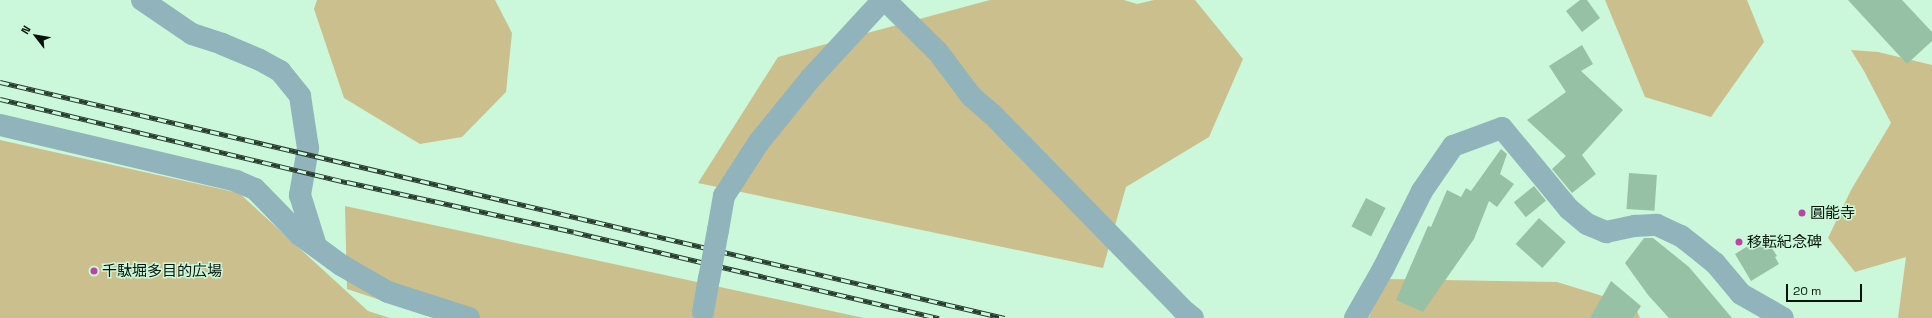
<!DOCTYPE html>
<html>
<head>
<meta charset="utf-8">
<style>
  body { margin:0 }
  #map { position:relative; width:1932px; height:318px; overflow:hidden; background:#cbf7da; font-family:"Space Grotesk","Noto Sans JP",sans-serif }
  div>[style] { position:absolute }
  .green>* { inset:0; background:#ccbf8e }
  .building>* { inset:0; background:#97c1a5; transform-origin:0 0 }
  .minor>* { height:22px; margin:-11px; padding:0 11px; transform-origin:11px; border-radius:11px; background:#90b3bc }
  .rail>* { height:4.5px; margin-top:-2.25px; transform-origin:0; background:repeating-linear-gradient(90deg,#cbf7da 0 9px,#283d2f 0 18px); box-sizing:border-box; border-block:1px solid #283d2f }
  .minor-bridge>* { height:22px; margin:-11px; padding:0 11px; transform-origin:11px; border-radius:11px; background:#90b3bc }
  .dots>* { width:11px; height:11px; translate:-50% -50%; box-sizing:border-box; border:2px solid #cbf7da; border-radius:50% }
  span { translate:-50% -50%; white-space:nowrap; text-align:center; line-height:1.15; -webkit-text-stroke:3px #cbf7da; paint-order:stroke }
  .poi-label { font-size:15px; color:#05140a }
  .left { translate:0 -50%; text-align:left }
  .north { position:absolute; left:16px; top:16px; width:40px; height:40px; -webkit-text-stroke:3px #cbf7da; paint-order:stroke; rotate:301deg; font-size:11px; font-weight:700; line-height:16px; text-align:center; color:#05140a }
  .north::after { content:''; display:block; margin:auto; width:14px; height:18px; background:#05140a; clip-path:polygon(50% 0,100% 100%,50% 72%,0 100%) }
  .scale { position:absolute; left:1786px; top:284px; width:76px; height:18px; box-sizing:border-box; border:2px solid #05140a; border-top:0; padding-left:5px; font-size:12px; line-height:14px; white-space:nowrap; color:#05140a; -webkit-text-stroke:3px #cbf7da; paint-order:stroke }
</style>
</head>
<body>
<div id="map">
  <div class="green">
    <div style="clip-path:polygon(317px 0,495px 0,512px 33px,506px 92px,462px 137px,420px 144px,344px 98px,314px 9px)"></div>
    <div style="clip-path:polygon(990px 0,1124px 0,1137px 4px,1154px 0,1195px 0,1243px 59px,1209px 137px,1126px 187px,1103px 268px,698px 183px,778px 57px)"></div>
    <div style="clip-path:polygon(1605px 0,1747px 0,1764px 42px,1711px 117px,1645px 97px)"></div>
    <div style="clip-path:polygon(1851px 50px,1878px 52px,1932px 65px,1932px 318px,1898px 318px,1906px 257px,1855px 272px,1828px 238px,1851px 190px,1891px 123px,1864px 71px)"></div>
    <div style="clip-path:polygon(0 140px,239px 193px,368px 311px,390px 318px,0 318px)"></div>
    <div style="clip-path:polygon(345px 206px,864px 318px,434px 318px,347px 289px)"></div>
    <div style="clip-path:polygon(1388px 279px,1557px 282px,1635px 306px,1640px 318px,1368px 318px)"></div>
  </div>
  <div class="building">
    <div style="clip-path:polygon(1580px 0,1587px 0,1600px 18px,1582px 32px,1566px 11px)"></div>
    <div style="clip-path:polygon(1848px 0,1902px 0,1932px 32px,1932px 41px,1907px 64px)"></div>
    <div style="clip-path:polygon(1582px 45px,1593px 64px,1581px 71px,1623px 110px,1582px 155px,1596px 174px,1572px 193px,1552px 169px,1566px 156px,1527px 120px,1566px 92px,1549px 66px)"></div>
    <div style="clip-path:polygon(1501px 149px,1507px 154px,1500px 174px,1514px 184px,1497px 207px,1489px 201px,1474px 239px,1423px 312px,1396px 300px,1428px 226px,1431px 227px,1447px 190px,1461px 197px,1466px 188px,1471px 191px)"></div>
    <div style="left:1629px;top:173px;width:28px;height:36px;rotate:4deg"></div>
    <div style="left:1534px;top:186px;width:19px;height:26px;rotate:51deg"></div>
    <div style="left:1366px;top:198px;width:22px;height:32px;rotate:27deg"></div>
    <div style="left:1539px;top:218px;width:36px;height:35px;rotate:42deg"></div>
    <div style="clip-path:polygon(1764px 236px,1777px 256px,1775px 257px,1779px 264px,1751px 281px,1735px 254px)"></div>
    <div style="clip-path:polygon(1644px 238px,1653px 238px,1689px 267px,1732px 318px,1669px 318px,1648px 295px,1625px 263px)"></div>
    <div style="clip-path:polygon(1611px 281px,1641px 306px,1633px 318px,1590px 318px)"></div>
  </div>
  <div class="minor">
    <div style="left:142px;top:0;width:60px;rotate:34.2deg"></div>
    <div style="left:192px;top:34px;width:32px;rotate:18deg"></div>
    <div style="left:222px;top:44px;width:41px;rotate:22.8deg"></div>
    <div style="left:260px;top:60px;width:23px;rotate:29deg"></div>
    <div style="left:280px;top:71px;width:32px;rotate:51deg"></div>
    <div style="left:300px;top:96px;width:53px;rotate:81.3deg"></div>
    <div style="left:308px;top:148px;width:48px;rotate:99.7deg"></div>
    <div style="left:300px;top:195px;width:53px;rotate:72.6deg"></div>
    <div style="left:885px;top:0;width:74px;rotate:44.5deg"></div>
    <div style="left:938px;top:52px;width:55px;rotate:53.1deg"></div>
    <div style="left:971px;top:96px;width:28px;rotate:41deg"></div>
    <div style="left:992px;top:114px;width:272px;rotate:45.7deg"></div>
    <div style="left:1182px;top:309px;width:14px;rotate:39deg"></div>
    <div style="left:0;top:125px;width:243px;rotate:13.3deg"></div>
    <div style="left:236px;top:181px;width:21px;rotate:23deg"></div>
    <div style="left:255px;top:189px;width:64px;rotate:45.6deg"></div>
    <div style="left:300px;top:235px;width:51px;rotate:36.2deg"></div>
    <div style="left:341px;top:265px;width:54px;rotate:29.9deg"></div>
    <div style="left:388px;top:292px;width:85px;rotate:17.8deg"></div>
    <div style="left:718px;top:230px;width:35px;rotate:-80deg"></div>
    <div style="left:724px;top:196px;width:64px;rotate:-57.1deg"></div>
    <div style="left:759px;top:142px;width:81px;rotate:-51deg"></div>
    <div style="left:810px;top:79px;width:108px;rotate:-47.3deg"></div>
    <div style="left:703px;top:312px;width:34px;rotate:-80deg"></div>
    <div style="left:1355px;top:318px;width:56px;rotate:-60.3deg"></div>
    <div style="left:1383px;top:269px;width:87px;rotate:-63.4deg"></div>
    <div style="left:1422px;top:191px;width:55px;rotate:-55.4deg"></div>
    <div style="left:1453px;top:146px;width:52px;rotate:-20.2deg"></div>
    <div style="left:1502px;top:128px;width:105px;rotate:50.4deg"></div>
    <div style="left:1569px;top:209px;width:23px;rotate:40deg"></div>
    <div style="left:1587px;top:224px;width:21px;rotate:23deg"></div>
    <div style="left:1606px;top:232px;width:30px;rotate:-12deg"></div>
    <div style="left:1635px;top:226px;width:22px;rotate:-3deg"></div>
    <div style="left:1657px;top:225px;width:26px;rotate:25deg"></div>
    <div style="left:1681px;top:236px;width:18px;rotate:38deg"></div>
    <div style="left:1695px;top:247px;width:26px;rotate:39deg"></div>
    <div style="left:1715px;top:263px;width:40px;rotate:50deg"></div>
    <div style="left:1741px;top:294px;width:48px;rotate:29.7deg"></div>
  </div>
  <div class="rail">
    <div style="left:0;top:82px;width:1032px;rotate:13.22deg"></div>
    <div style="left:0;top:99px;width:357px;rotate:13.5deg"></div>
    <div style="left:347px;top:182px;width:232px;rotate:12.4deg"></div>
    <div style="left:574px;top:232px;width:375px;rotate:13.3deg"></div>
  </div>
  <div class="minor-bridge">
    <div style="left:709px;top:279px;width:50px;rotate:-79.6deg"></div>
  </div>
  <div class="dots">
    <div style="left:1802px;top:213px;background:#b847a3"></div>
    <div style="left:1739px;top:242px;background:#b847a3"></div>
    <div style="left:94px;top:271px;background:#b847a3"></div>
  </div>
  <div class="poi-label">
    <span class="left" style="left:1810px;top:213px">圓能寺</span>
    <span class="left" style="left:1747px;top:242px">移転紀念碑</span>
    <span class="left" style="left:102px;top:271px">千駄堀多目的広場</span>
  </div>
  <div class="north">N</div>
  <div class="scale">20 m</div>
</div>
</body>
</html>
